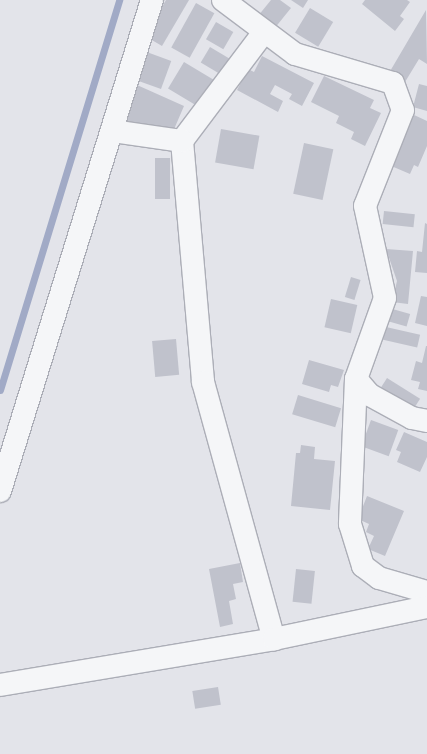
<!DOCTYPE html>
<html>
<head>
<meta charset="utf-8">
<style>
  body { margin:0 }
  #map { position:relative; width:427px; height:754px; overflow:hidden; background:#e3e4ea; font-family:Ubuntu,sans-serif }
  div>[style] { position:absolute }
  .stream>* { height:7px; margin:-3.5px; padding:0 3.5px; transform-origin:3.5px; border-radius:3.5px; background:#a1aac6 }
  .building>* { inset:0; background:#c0c2cc; transform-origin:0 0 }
  .roads { filter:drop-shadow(1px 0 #acaeb7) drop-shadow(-1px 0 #acaeb7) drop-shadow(0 1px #acaeb7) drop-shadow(0 -1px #acaeb7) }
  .minor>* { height:22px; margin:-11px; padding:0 11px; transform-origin:11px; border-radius:11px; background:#f5f6f8 }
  span { translate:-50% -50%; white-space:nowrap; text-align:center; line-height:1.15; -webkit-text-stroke:3px #f2f3f7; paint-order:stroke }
</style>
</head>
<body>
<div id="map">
  <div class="stream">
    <div style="left:0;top:390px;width:408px;rotate:-73deg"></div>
  </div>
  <div class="building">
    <div style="clip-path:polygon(166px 0,189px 0,162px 46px,145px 36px)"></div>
    <div style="clip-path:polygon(271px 0,280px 0,291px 8px,274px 29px,258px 16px)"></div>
    <div style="clip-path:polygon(291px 0,308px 0,303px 8px)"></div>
    <div style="clip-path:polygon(365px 0,407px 0,410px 2px,400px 16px,404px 19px,395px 31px,362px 4px)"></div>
    <div style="left:196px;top:3px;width:21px;height:51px;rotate:29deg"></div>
    <div style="left:310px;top:8px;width:27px;height:29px;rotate:31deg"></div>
    <div style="clip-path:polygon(426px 10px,427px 64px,419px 59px,405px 82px,389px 73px)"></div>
    <div style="left:216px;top:22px;width:20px;height:20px;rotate:30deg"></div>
    <div style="left:210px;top:47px;width:23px;height:18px;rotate:31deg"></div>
    <div style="left:144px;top:51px;width:29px;height:30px;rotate:20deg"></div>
    <div style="clip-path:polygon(262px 56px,314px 83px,302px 106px,289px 99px,292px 94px,275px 85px,270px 94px,283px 101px,278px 112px,237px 90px,248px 69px,254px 72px)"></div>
    <div style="left:184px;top:62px;width:35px;height:31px;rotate:31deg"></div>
    <div style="clip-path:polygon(324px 76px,374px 100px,370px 108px,381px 113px,365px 146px,351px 139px,354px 132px,336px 123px,339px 116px,311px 102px)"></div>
    <div style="clip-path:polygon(419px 84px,427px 86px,427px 111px,413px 107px)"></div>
    <div style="clip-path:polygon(137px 85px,184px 106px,172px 134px,126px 127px,128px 122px,121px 118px)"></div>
    <div style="clip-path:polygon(412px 114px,427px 121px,427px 146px,418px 167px,414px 165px,410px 174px,389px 165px)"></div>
    <div style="left:221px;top:129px;width:39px;height:34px;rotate:10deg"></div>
    <div style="left:304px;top:143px;width:30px;height:52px;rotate:12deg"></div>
    <div style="left:155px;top:158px;width:15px;height:41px"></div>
    <div style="left:384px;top:211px;width:31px;height:13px;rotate:6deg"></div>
    <div style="clip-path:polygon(425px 223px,427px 224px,427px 273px,415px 272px,417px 251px,422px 252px)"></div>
    <div style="clip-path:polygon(386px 249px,413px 251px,408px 304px,392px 302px,397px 281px)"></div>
    <div style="left:351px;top:277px;width:10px;height:21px;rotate:17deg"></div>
    <div style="clip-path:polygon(421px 296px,427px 297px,427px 326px,415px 323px)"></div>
    <div style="left:331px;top:299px;width:27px;height:29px;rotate:13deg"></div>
    <div style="left:389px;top:308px;width:22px;height:13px;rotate:16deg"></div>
    <div style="left:386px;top:327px;width:35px;height:13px;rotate:13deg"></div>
    <div style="left:176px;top:339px;width:36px;height:24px;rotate:85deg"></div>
    <div style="clip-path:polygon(426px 346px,427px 346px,427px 391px,418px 389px,420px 382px,411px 380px,416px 361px,422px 363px)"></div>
    <div style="clip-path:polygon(309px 360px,344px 370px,338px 387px,331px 385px,329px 392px,302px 384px)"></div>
    <div style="left:387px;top:378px;width:39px;height:11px;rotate:32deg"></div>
    <div style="left:298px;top:395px;width:45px;height:20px;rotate:17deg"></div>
    <div style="left:371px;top:420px;width:29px;height:28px;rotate:20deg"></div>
    <div style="clip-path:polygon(404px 432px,427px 442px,427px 457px,420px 472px,397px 462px,401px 452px,396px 450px)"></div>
    <div style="clip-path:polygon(301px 445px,315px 447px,314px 459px,335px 461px,330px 510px,291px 506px,296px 453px,300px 453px)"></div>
    <div style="clip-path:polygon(367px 496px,404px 511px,385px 556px,368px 549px,374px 536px,366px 532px,369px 524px,358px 519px)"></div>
    <div style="clip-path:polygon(240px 563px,243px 582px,233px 584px,236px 599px,229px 601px,233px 624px,220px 627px,209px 569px)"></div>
    <div style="left:296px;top:569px;width:19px;height:33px;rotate:6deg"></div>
    <div style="left:218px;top:687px;width:18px;height:26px;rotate:81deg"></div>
  </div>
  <div class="roads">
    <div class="minor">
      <div style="left:223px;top:0;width:90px;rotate:36.9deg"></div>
      <div style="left:295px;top:54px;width:102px;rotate:16.5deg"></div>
      <div style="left:393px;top:83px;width:29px;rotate:70deg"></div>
      <div style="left:403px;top:110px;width:103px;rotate:111.6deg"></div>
      <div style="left:365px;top:206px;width:94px;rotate:77.7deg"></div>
      <div style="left:385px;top:298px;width:86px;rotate:109.7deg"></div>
      <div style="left:356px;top:379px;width:21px;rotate:49deg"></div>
      <div style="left:370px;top:395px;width:48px;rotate:28.7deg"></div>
      <div style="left:412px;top:418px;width:15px;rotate:11deg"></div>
      <div style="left:264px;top:32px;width:136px;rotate:127deg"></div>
      <div style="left:182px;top:141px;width:242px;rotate:85deg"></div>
      <div style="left:203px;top:382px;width:267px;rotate:74.6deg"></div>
      <div style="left:112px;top:131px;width:71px;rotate:8.1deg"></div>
      <div style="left:356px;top:379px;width:145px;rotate:92.4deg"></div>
      <div style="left:350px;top:524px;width:44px;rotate:72.8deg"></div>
      <div style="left:363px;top:566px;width:20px;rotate:37deg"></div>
      <div style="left:379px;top:578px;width:50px;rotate:16.3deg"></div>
      <div style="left:0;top:491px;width:514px;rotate:-72.8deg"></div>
      <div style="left:0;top:685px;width:278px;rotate:-9.5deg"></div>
      <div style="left:274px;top:639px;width:156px;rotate:-11.8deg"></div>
    </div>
  </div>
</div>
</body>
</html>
